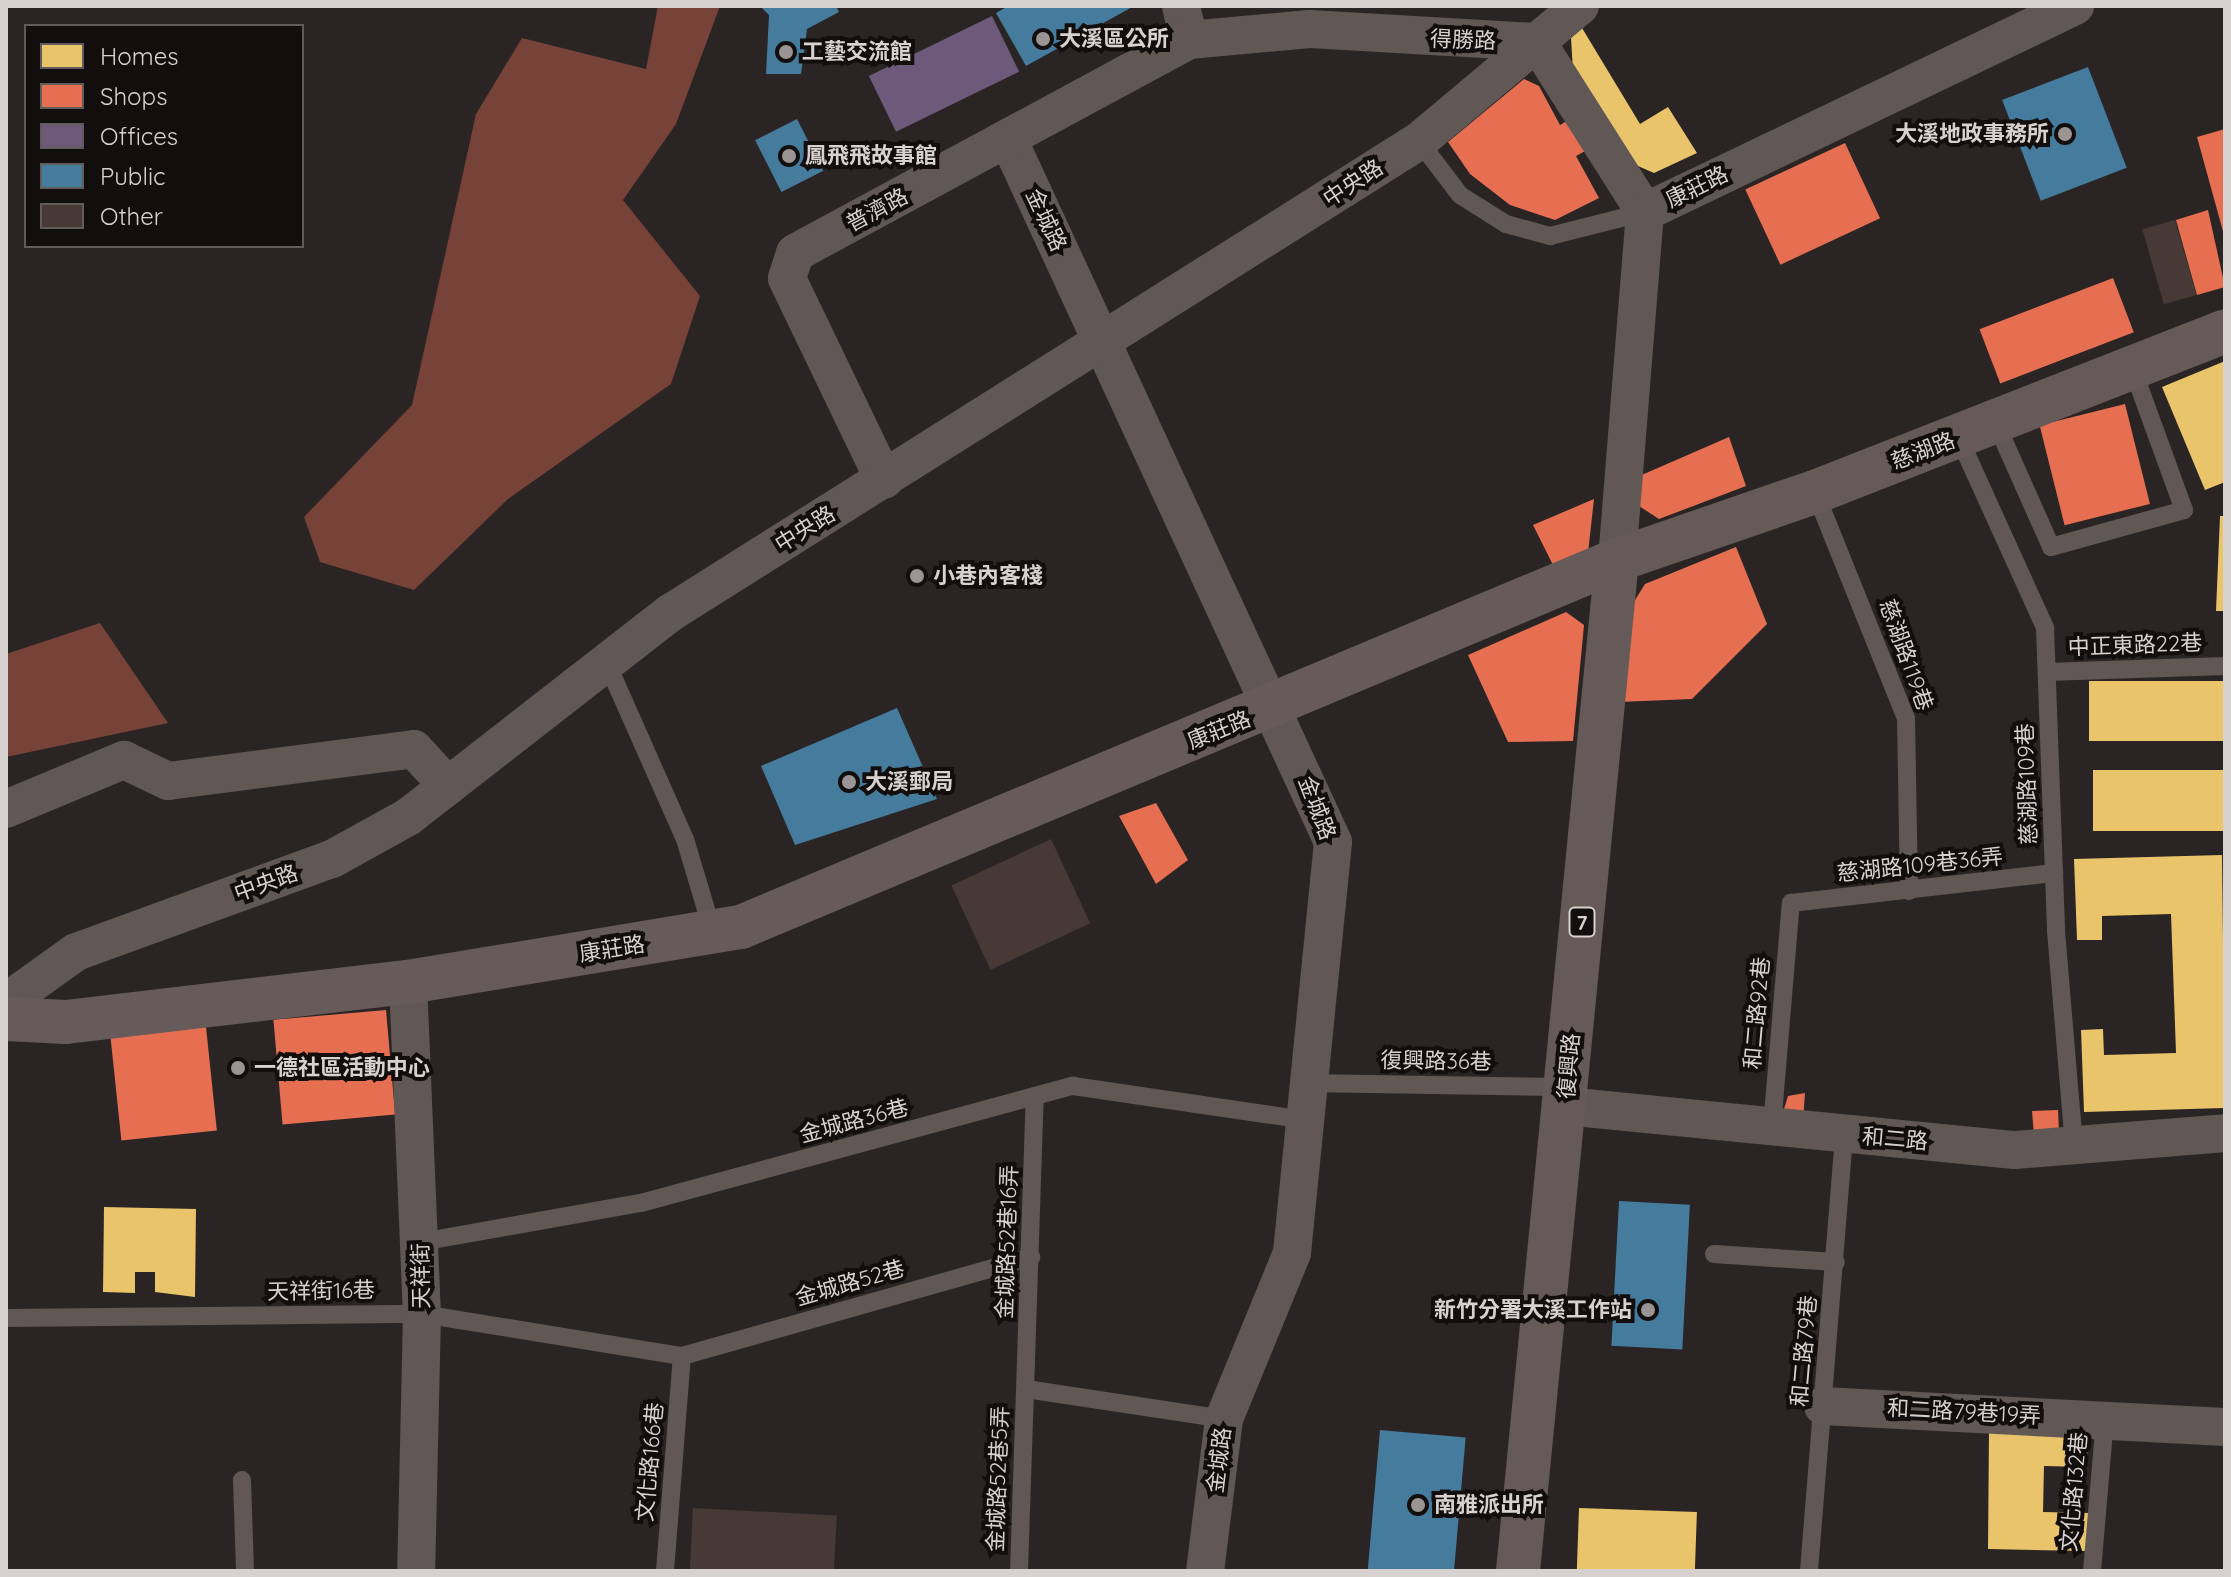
<!DOCTYPE html>
<html>
<head>
<meta charset="utf-8">
<style>
  body { margin:0 }
  #map { position:relative; width:2231px; height:1577px; overflow:hidden; background:#2a2524; font-family:Quicksand,"Noto Sans TC",sans-serif }
  div>[style] { position:absolute }
  .forest>* { inset:0; background:#774237 }
  .homes>* { inset:0; background:#e9c46a; transform-origin:0 0 }
  .shops>* { inset:0; background:#e76f51; transform-origin:0 0 }
  .offices>* { inset:0; background:#6d597a; transform-origin:0 0 }
  .public>* { inset:0; background:#457b9d; transform-origin:0 0 }
  .building>* { inset:0; background:#463936; transform-origin:0 0 }
  .lane>* { height:18px; margin:-9px; padding:0 9px; transform-origin:9px; border-radius:9px; background:#615856 }
  .street>* { height:38px; margin:-19px; padding:0 19px; transform-origin:19px; border-radius:19px; background:#615856 }
  .secondary>* { height:44px; margin:-22px; padding:0 22px; transform-origin:22px; border-radius:22px; background:#665b5a }
  .primary>* { height:44px; margin:-22px; padding:0 22px; transform-origin:22px; border-radius:22px; background:#665a58 }
  .dots>* { width:22px; height:22px; translate:-50% -50%; box-sizing:border-box; border:4px solid #120e0d; border-radius:50% }
  span { translate:-50% -50%; white-space:nowrap; text-align:center; line-height:1.15; -webkit-text-stroke:8px #120e0d; paint-order:stroke }
  .shield-label span { padding:2px 6px; background:#120e0d; border:2px solid; border-radius:6px; -webkit-text-stroke-width:0 }
  .shield-label { font-size:20px; color:#d7d1d0; font-weight:700 }
  .poi-label { font-size:22px; color:#d7d1d0; font-weight:700 }
  .left { translate:0 -50%; text-align:left }
  .right { translate:-100% -50%; text-align:right }
  .street-label { font-size:22px; color:#d7d1d0 }
  .frame { position:absolute; inset:0; border:8px solid #d7d1d0; pointer-events:none }
  .legend { position:absolute; left:24px; top:24px; width:280px; height:224px; box-sizing:border-box; background:#120e0d; border:2px solid #615c5b; margin:0; padding:10px 14px; list-style:none; font-size:24px; color:#d7d1d0 }
  .legend li { display:flex; align-items:center; gap:16px; height:40px }
  .legend b { width:40px; border:2px solid #615c5b }
</style>
</head>
<body>
<div id="map">
  <div class="forest">
    <div style="clip-path:polygon(658px 6px,720px 6px,676px 124px,623px 200px,700px 296px,671px 384px,508px 499px,414px 590px,320px 562px,304px 517px,412px 405px,476px 114px,522px 38px,646px 69px)"></div>
    <div style="clip-path:polygon(100px 623px,168px 723px,6px 757px,6px 654px)"></div>
  </div>
  <div class="homes">
    <div style="clip-path:polygon(1582px 28px,1640px 124px,1668px 107px,1697px 153px,1654px 173px,1631px 163px,1573px 71px,1571px 38px)"></div>
    <div style="clip-path:polygon(2225px 361px,2225px 482px,2205px 490px,2162px 387px)"></div>
    <div style="clip-path:polygon(2220px 516px,2225px 516px,2225px 611px,2216px 611px)"></div>
    <div style="left:2225px;top:681px;width:60px;height:136px;rotate:90deg"></div>
    <div style="left:2093px;top:770px;width:132px;height:61px"></div>
    <div style="clip-path:polygon(2222px 855px,2225px 1108px,2084px 1112px,2081px 1030px,2103px 1029px,2104px 1055px,2176px 1053px,2171px 914px,2102px 916px,2102px 940px,2077px 940px,2074px 859px)"></div>
    <div style="clip-path:polygon(104px 1207px,196px 1209px,195px 1297px,155px 1292px,155px 1272px,135px 1272px,135px 1293px,103px 1292px)"></div>
    <div style="clip-path:polygon(1989px 1429px,2088px 1430px,2087px 1467px,2044px 1466px,2043px 1512px,2089px 1513px,2088px 1551px,1988px 1549px)"></div>
    <div style="left:1579px;top:1508px;width:118px;height:63px;rotate:2deg"></div>
  </div>
  <div class="shops">
    <div style="clip-path:polygon(1524px 79px,1539px 86px,1560px 125px,1570px 119px,1587px 150px,1576px 156px,1599px 198px,1555px 220px,1510px 205px,1470px 174px,1448px 142px)"></div>
    <div style="clip-path:polygon(2225px 129px,2225px 234px,2224px 235px,2197px 137px)"></div>
    <div style="left:1845px;top:143px;width:83px;height:110px;rotate:65deg"></div>
    <div style="clip-path:polygon(2208px 210px,2225px 287px,2197px 295px,2176px 220px)"></div>
    <div style="left:2113px;top:278px;width:58px;height:143px;rotate:69deg"></div>
    <div style="left:2125px;top:404px;width:103px;height:88px;rotate:76deg"></div>
    <div style="clip-path:polygon(1729px 437px,1746px 486px,1659px 519px,1639px 506px,1637px 477px)"></div>
    <div style="clip-path:polygon(1594px 499px,1588px 553px,1553px 565px,1533px 525px)"></div>
    <div style="clip-path:polygon(1736px 547px,1767px 624px,1692px 699px,1618px 702px,1627px 613px,1645px 584px)"></div>
    <div style="clip-path:polygon(1566px 612px,1584px 625px,1573px 741px,1508px 742px,1468px 655px)"></div>
    <div style="clip-path:polygon(1156px 803px,1188px 860px,1156px 884px,1119px 816px)"></div>
    <div style="left:386px;top:1010px;width:105px;height:113px;rotate:85deg"></div>
    <div style="left:206px;top:1027px;width:104px;height:96px;rotate:84deg"></div>
    <div style="clip-path:polygon(1805px 1093px,1803px 1121px,1781px 1119px,1788px 1096px)"></div>
    <div style="clip-path:polygon(2058px 1110px,2059px 1131px,2034px 1135px,2032px 1111px)"></div>
  </div>
  <div class="offices">
    <div style="left:992px;top:16px;width:62px;height:137px;rotate:64deg"></div>
  </div>
  <div class="public">
    <div style="clip-path:polygon(760px 6px,836px 6px,839px 12px,807px 29px,801px 74px,766px 74px,769px 15px)"></div>
    <div style="clip-path:polygon(1008px 6px,1134px 6px,1026px 66px,996px 13px)"></div>
    <div style="left:2088px;top:67px;width:108px;height:92px;rotate:69deg"></div>
    <div style="left:797px;top:119px;width:58px;height:47px;rotate:63deg"></div>
    <div style="clip-path:polygon(897px 708px,937px 799px,795px 845px,761px 766px)"></div>
    <div style="left:1619px;top:1201px;width:71px;height:145px;rotate:3deg"></div>
    <div style="left:1380px;top:1430px;width:86px;height:141px;rotate:5deg"></div>
  </div>
  <div class="building">
    <div style="left:2175px;top:220px;width:78px;height:34px;rotate:74deg"></div>
    <div style="left:1051px;top:839px;width:93px;height:110px;rotate:65deg"></div>
    <div style="left:693px;top:1508px;width:144px;height:63px;rotate:3deg"></div>
  </div>
  <div class="lane">
    <div style="left:1419px;top:141px;width:68px;rotate:52.8deg"></div>
    <div style="left:1460px;top:195px;width:54px;rotate:32.2deg"></div>
    <div style="left:1506px;top:224px;width:46px;rotate:15.3deg"></div>
    <div style="left:1550px;top:236px;width:98px;rotate:-14.2deg"></div>
    <div style="left:1995px;top:421px;width:138px;rotate:66deg"></div>
    <div style="left:2051px;top:547px;width:138px;rotate:-15.5deg"></div>
    <div style="left:2184px;top:510px;width:149px;rotate:-110deg"></div>
    <div style="left:1959px;top:438px;width:209px;rotate:65.6deg"></div>
    <div style="left:2045px;top:628px;width:303px;rotate:87.9deg"></div>
    <div style="left:2056px;top:931px;width:217px;rotate:85.2deg"></div>
    <div style="left:1815px;top:492px;width:244px;rotate:68.1deg"></div>
    <div style="left:1906px;top:718px;width:173px;rotate:89deg"></div>
    <div style="left:606px;top:661px;width:195px;rotate:66.1deg"></div>
    <div style="left:685px;top:839px;width:98px;rotate:73.4deg"></div>
    <div style="left:2047px;top:672px;width:178px;rotate:-1.9deg"></div>
    <div style="left:1306px;top:1083px;width:261px;rotate:0.9deg"></div>
    <div style="left:1772px;top:1127px;width:225px;rotate:-85.2deg"></div>
    <div style="left:1791px;top:903px;width:265px;rotate:-6.5deg"></div>
    <div style="left:421px;top:1242px;width:223px;rotate:-10.1deg"></div>
    <div style="left:641px;top:1203px;width:448px;rotate:-15.2deg"></div>
    <div style="left:1073px;top:1086px;width:229px;rotate:8.3deg"></div>
    <div style="left:1714px;top:1254px;width:122px;rotate:3.8deg"></div>
    <div style="left:6px;top:1318px;width:416px;rotate:-0.6deg"></div>
    <div style="left:422px;top:1314px;width:263px;rotate:9.2deg"></div>
    <div style="left:682px;top:1356px;width:363px;rotate:-15.8deg"></div>
    <div style="left:1026px;top:1389px;width:200px;rotate:8.6deg"></div>
    <div style="left:242px;top:1480px;width:91px;rotate:88.1deg"></div>
    <div style="left:665px;top:1571px;width:216px;rotate:-85.5deg"></div>
    <div style="left:1019px;top:1571px;width:475px;rotate:-88.1deg"></div>
    <div style="left:1809px;top:1571px;width:438px;rotate:-85.4deg"></div>
    <div style="left:2092px;top:1571px;width:154px;rotate:-85.1deg"></div>
  </div>
  <div class="street">
    <div style="left:1181px;top:6px;width:35px;rotate:77deg"></div>
    <div style="left:1537px;top:42px;width:201px;rotate:57.6deg"></div>
    <div style="left:1009px;top:141px;width:772px;rotate:65.19deg"></div>
    <div style="left:1333px;top:842px;width:413px;rotate:95.7deg"></div>
    <div style="left:1292px;top:1253px;width:179px;rotate:112.3deg"></div>
    <div style="left:1224px;top:1419px;width:153px;rotate:97.1deg"></div>
    <div style="left:1645px;top:212px;width:477px;rotate:-25.6deg"></div>
    <div style="left:884px;top:480px;width:224px;rotate:-115.7deg"></div>
    <div style="left:787px;top:278px;width:26px;rotate:-72deg"></div>
    <div style="left:795px;top:253px;width:448px;rotate:-28.4deg"></div>
    <div style="left:1189px;top:40px;width:121px;rotate:-5.2deg"></div>
    <div style="left:1310px;top:29px;width:227px;rotate:3.3deg"></div>
    <div style="left:1617px;top:560px;width:349px;rotate:-85.4deg"></div>
    <div style="left:6px;top:809px;width:128px;rotate:-22.6deg"></div>
    <div style="left:124px;top:760px;width:49px;rotate:25.5deg"></div>
    <div style="left:168px;top:781px;width:248px;rotate:-7.4deg"></div>
    <div style="left:414px;top:749px;width:49px;rotate:47.5deg"></div>
    <div style="left:408px;top:982px;width:332px;rotate:87.6deg"></div>
    <div style="left:422px;top:1314px;width:257px;rotate:91.3deg"></div>
    <div style="left:6px;top:1002px;width:86px;rotate:-35.5deg"></div>
    <div style="left:76px;top:952px;width:272px;rotate:-20deg"></div>
    <div style="left:332px;top:859px;width:87px;rotate:-28.9deg"></div>
    <div style="left:408px;top:817px;width:332px;rotate:-37.9deg"></div>
    <div style="left:670px;top:613px;width:885px;rotate:-32.22deg"></div>
    <div style="left:1419px;top:141px;width:210px;rotate:-40deg"></div>
    <div style="left:1565px;top:1106px;width:452px;rotate:5.6deg"></div>
    <div style="left:2015px;top:1150px;width:211px;rotate:-4.6deg"></div>
    <div style="left:1823px;top:1406px;width:403px;rotate:3deg"></div>
  </div>
  <div class="secondary">
    <div style="left:6px;top:1019px;width:60px;rotate:2.9deg"></div>
    <div style="left:66px;top:1022px;width:344px;rotate:-6.7deg"></div>
    <div style="left:408px;top:982px;width:338px;rotate:-9.4deg"></div>
    <div style="left:741px;top:927px;width:950px;rotate:-22.73deg"></div>
  </div>
  <div class="primary">
    <div style="left:1518px;top:1571px;width:1016px;rotate:-84.41deg"></div>
    <div style="left:1617px;top:560px;width:209px;rotate:-19deg"></div>
    <div style="left:1815px;top:492px;width:440px;rotate:-21.4deg"></div>
  </div>
  <div class="dots">
    <div style="left:1043px;top:39px;background:#9a9594"></div>
    <div style="left:786px;top:52px;background:#9a9594"></div>
    <div style="left:2065px;top:134px;background:#9a9594"></div>
    <div style="left:789px;top:156px;background:#9a9594"></div>
    <div style="left:917px;top:576px;background:#9a9594"></div>
    <div style="left:849px;top:782px;background:#9a9594"></div>
    <div style="left:238px;top:1068px;background:#9a9594"></div>
    <div style="left:1648px;top:1310px;background:#9a9594"></div>
    <div style="left:1418px;top:1505px;background:#9a9594"></div>
  </div>
  <div class="shield-label">
    <span style="left:1582px;top:922px">7</span>
  </div>
  <div class="poi-label">
    <span class="left" style="left:1059px;top:39px">大溪區公所</span>
    <span class="left" style="left:802px;top:52px">工藝交流館</span>
    <span class="right" style="left:2049px;top:134px">大溪地政事務所</span>
    <span class="left" style="left:805px;top:156px">鳳飛飛故事館</span>
    <span class="left" style="left:933px;top:576px">小巷內客棧</span>
    <span class="left" style="left:865px;top:782px">大溪郵局</span>
    <span class="left" style="left:254px;top:1068px">一德社區活動中心</span>
    <span class="right" style="left:1632px;top:1310px">新竹分署大溪工作站</span>
    <span class="left" style="left:1434px;top:1505px">南雅派出所</span>
  </div>
  <div class="street-label">
    <span style="left:1463px;top:40px;rotate:2deg">得勝路</span>
    <span style="left:1353px;top:183px;rotate:-33deg">中央路</span>
    <span style="left:1697px;top:187px;rotate:-26deg">康莊路</span>
    <span style="left:877px;top:210px;rotate:-28deg">普濟路</span>
    <span style="left:1046px;top:220px;rotate:65deg">金城路</span>
    <span style="left:1923px;top:451px;rotate:-21deg">慈湖路</span>
    <span style="left:805px;top:529px;rotate:-32deg">中央路</span>
    <span style="left:2135px;top:645px;rotate:-2deg">中正東路22巷</span>
    <span style="left:1906px;top:655px;rotate:70deg">慈湖路119巷</span>
    <span style="left:1219px;top:730px;rotate:-22deg">康莊路</span>
    <span style="left:2027px;top:784px;rotate:-92deg">慈湖路109巷</span>
    <span style="left:1317px;top:808px;rotate:69deg">金城路</span>
    <span style="left:1920px;top:865px;rotate:-6deg">慈湖路109巷36弄</span>
    <span style="left:266px;top:883px;rotate:-20deg">中央路</span>
    <span style="left:612px;top:949px;rotate:-9deg">康莊路</span>
    <span style="left:1757px;top:1013px;rotate:-85deg">和二路92巷</span>
    <span style="left:1436px;top:1061px;rotate:1deg">復興路36巷</span>
    <span style="left:1569px;top:1066px;rotate:-85deg">復興路</span>
    <span style="left:854px;top:1121px;rotate:-15deg">金城路36巷</span>
    <span style="left:1895px;top:1139px;rotate:5deg">和二路</span>
    <span style="left:1007px;top:1242px;rotate:-88deg">金城路52巷16弄</span>
    <span style="left:421px;top:1276px;rotate:-91deg">天祥街</span>
    <span style="left:850px;top:1283px;rotate:-16deg">金城路52巷</span>
    <span style="left:321px;top:1291px;rotate:-1deg">天祥街16巷</span>
    <span style="left:1804px;top:1351px;rotate:-85deg">和二路79巷</span>
    <span style="left:1964px;top:1412px;rotate:3deg">和二路79巷19弄</span>
    <span style="left:1219px;top:1460px;rotate:-83deg">金城路</span>
    <span style="left:650px;top:1462px;rotate:-85deg">文化路166巷</span>
    <span style="left:998px;top:1479px;rotate:-88deg">金城路52巷5弄</span>
    <span style="left:2074px;top:1492px;rotate:-85deg">文化路132巷</span>
  </div>
  <div class="frame"></div>
  <ul class="legend">
  <li><b style="height:22px;background:#e9c46a"></b>Homes</li>
  <li><b style="height:22px;background:#e76f51"></b>Shops</li>
  <li><b style="height:22px;background:#6d597a"></b>Offices</li>
  <li><b style="height:22px;background:#457b9d"></b>Public</li>
  <li><b style="height:22px;background:#463936"></b>Other</li>
  </ul>
</div>
</body>
</html>
